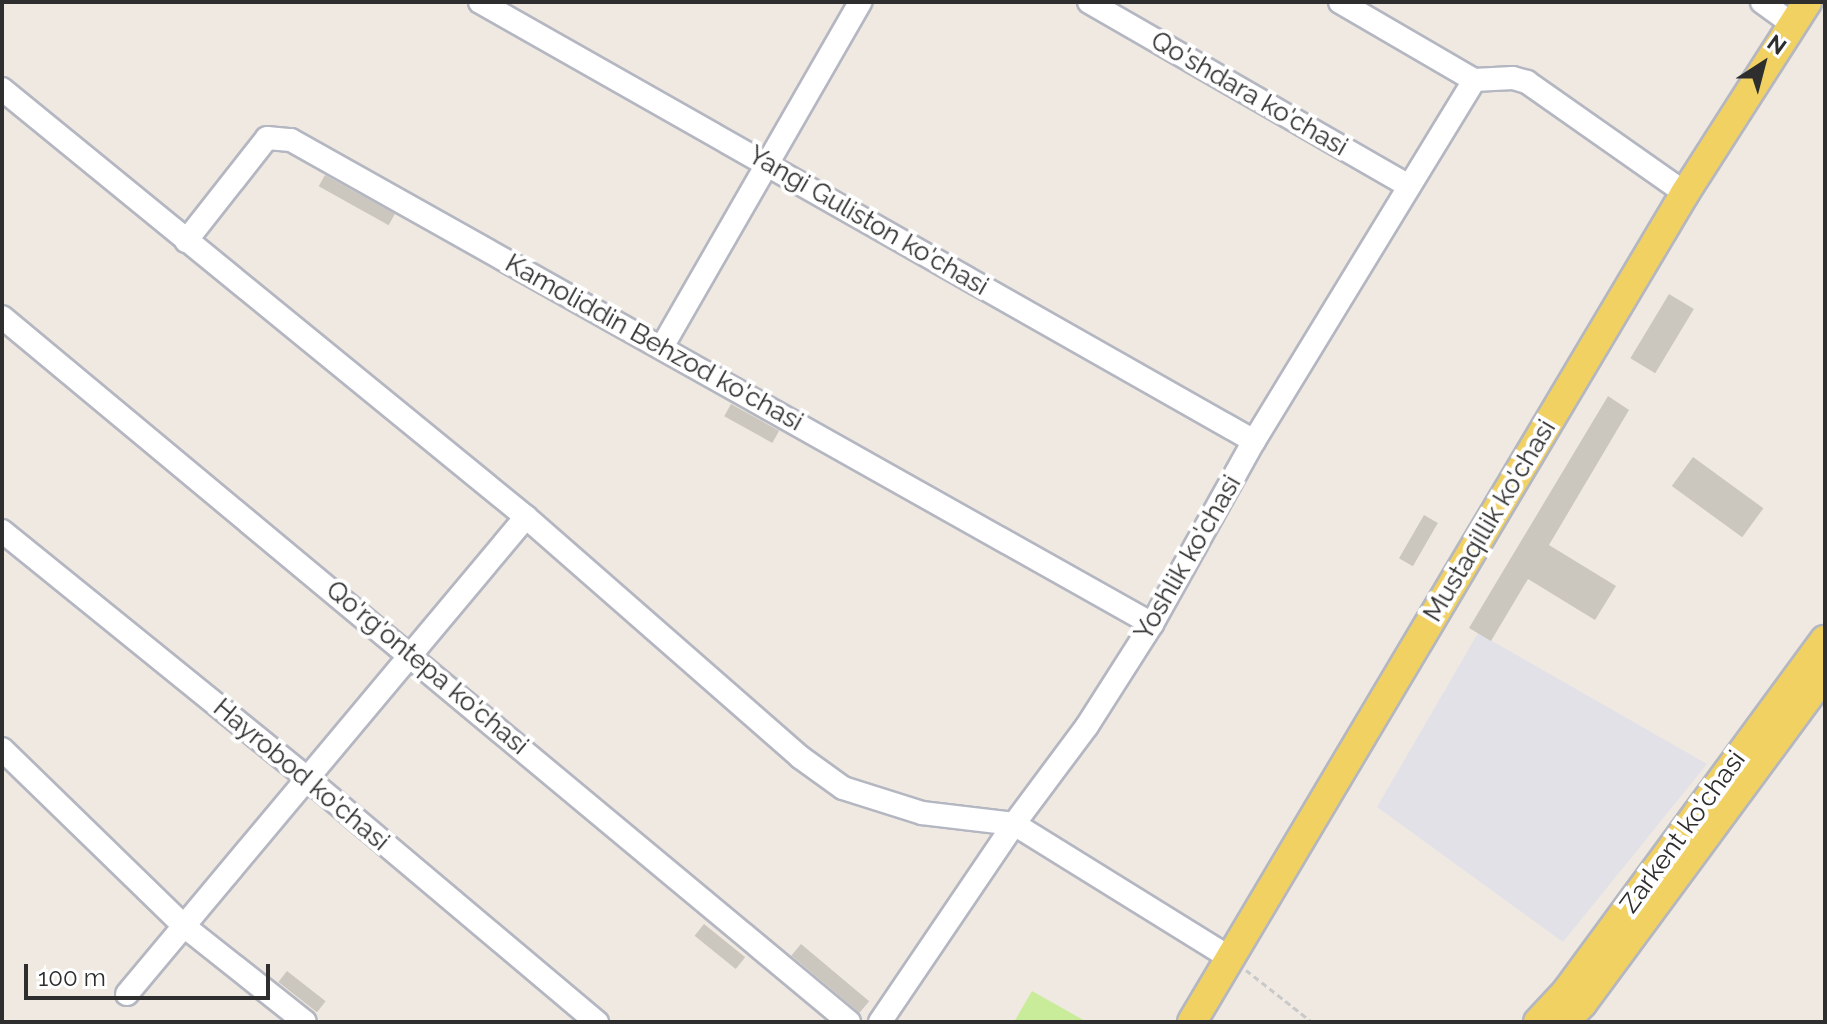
<!DOCTYPE html>
<html>
<head>
<meta charset="utf-8">
<style>
  body { margin:0 }
  #map { position:relative; width:1827px; height:1024px; overflow:hidden; background:#efe9e1; font-family:Raleway,sans-serif }
  div>[style] { position:absolute }
  .industrial>* { inset:0; background:#e3e1e8 }
  .pitch>* { inset:0; background:#c9ec9a }
  .building>* { inset:0; background:#cbc7bf; transform-origin:0 0 }
  .path>* { height:3px; margin-top:-1.5px; transform-origin:0; background:repeating-linear-gradient(90deg,#c9c9c9 0 6px,transparent 0 10px) }
  .roads { filter:drop-shadow(2px 0 #b4b7c1) drop-shadow(-2px 0 #b4b7c1) drop-shadow(0 2px #b4b7c1) drop-shadow(0 -2px #b4b7c1) }
  .minor>* { height:22px; margin:-11px; padding:0 11px; transform-origin:11px; border-radius:11px; background:#fff }
  .major>* { height:28px; margin:-14px; padding:0 14px; transform-origin:14px; border-radius:14px; background:#f2d163 }
  span { translate:-50% -50%; white-space:nowrap; text-align:center; line-height:1.15; -webkit-text-stroke:8px #fff; paint-order:stroke }
  .street-label { font-size:26px; color:#2e2e2e }
  .frame { position:absolute; inset:0; border:4px solid #2e2e2e; pointer-events:none }
  .north { position:absolute; left:1723px; top:24px; width:80px; height:80px; -webkit-text-stroke:6px #fff; paint-order:stroke; rotate:36deg; font-size:22px; font-weight:700; line-height:32px; text-align:center; color:#2e2e2e }
  .north::after { content:''; display:block; margin:auto; width:28px; height:36px; background:#2e2e2e; clip-path:polygon(50% 0,100% 100%,50% 72%,0 100%) }
  .scale { position:absolute; left:24px; top:964px; width:246px; height:36px; box-sizing:border-box; border:4px solid #2e2e2e; border-top:0; padding-left:10px; font-size:24px; line-height:28px; white-space:nowrap; color:#2e2e2e; -webkit-text-stroke:6px #fff; paint-order:stroke }
</style>
</head>
<body>
<div id="map">
  <div class="industrial">
    <div style="clip-path:polygon(1478px 633px,1707px 764px,1563px 942px,1377px 807px)"></div>
  </div>
  <div class="pitch">
    <div style="clip-path:polygon(1032px 991px,1087px 1022px,1014px 1022px)"></div>
  </div>
  <div class="building">
    <div style="left:325px;top:175px;width:80px;height:13px;rotate:29deg"></div>
    <div style="left:1669px;top:294px;width:29px;height:75px;rotate:31deg"></div>
    <div style="clip-path:polygon(1608px 396px,1629px 410px,1549px 545px,1616px 586px,1595px 620px,1528px 579px,1491px 641px,1469px 628px)"></div>
    <div style="left:731px;top:404px;width:55px;height:14px;rotate:29deg"></div>
    <div style="left:1693px;top:457px;width:87px;height:36px;rotate:36deg"></div>
    <div style="left:1424px;top:515px;width:16px;height:50px;rotate:30deg"></div>
    <div style="left:704px;top:924px;width:53px;height:15px;rotate:39deg"></div>
    <div style="left:801px;top:944px;width:89px;height:15px;rotate:40deg"></div>
    <div style="left:287px;top:971px;width:49px;height:14px;rotate:38deg"></div>
  </div>
  <div class="path">
    <div style="left:1246px;top:970px;width:84px;rotate:38.2deg"></div>
  </div>
  <div class="roads">
    <div class="minor">
      <div style="left:480px;top:2px;width:890px;rotate:29.56deg"></div>
      <div style="left:1089px;top:2px;width:369px;rotate:29.9deg"></div>
      <div style="left:1340px;top:2px;width:155px;rotate:30.2deg"></div>
      <div style="left:1474px;top:80px;width:39px;rotate:-3deg"></div>
      <div style="left:1513px;top:78px;width:15px;rotate:16deg"></div>
      <div style="left:1527px;top:82px;width:193px;rotate:35.1deg"></div>
      <div style="left:1762px;top:2px;width:36px;rotate:36deg"></div>
      <div style="left:2px;top:89px;width:677px;rotate:39.24deg"></div>
      <div style="left:526px;top:517px;width:364px;rotate:41.2deg"></div>
      <div style="left:800px;top:757px;width:53px;rotate:35.8deg"></div>
      <div style="left:843px;top:788px;width:83px;rotate:17.6deg"></div>
      <div style="left:922px;top:813px;width:93px;rotate:6.8deg"></div>
      <div style="left:1014px;top:824px;width:254px;rotate:31.8deg"></div>
      <div style="left:186px;top:241px;width:131px;rotate:-51.8deg"></div>
      <div style="left:267px;top:138px;width:24px;rotate:5deg"></div>
      <div style="left:291px;top:140px;width:988px;rotate:29.34deg"></div>
      <div style="left:2px;top:317px;width:1102px;rotate:39.77deg"></div>
      <div style="left:662px;top:347px;width:398px;rotate:-60.1deg"></div>
      <div style="left:2px;top:531px;width:394px;rotate:39deg"></div>
      <div style="left:308px;top:779px;width:378px;rotate:40.1deg"></div>
      <div style="left:2px;top:749px;width:254px;rotate:44.2deg"></div>
      <div style="left:184px;top:926px;width:154px;rotate:38.4deg"></div>
      <div style="left:127px;top:994px;width:622px;rotate:-50.09deg"></div>
      <div style="left:880px;top:1022px;width:239px;rotate:-55.9deg"></div>
      <div style="left:1014px;top:824px;width:122px;rotate:-53.3deg"></div>
      <div style="left:1087px;top:726px;width:121px;rotate:-57.5deg"></div>
      <div style="left:1152px;top:624px;width:210px;rotate:-60.9deg"></div>
      <div style="left:1254px;top:441px;width:423px;rotate:-58.6deg"></div>
    </div>
    <div class="major">
      <div style="left:1192px;top:1022px;width:965px;rotate:-59.26deg"></div>
      <div style="left:1685px;top:193px;width:227px;rotate:-57.4deg"></div>
      <div style="left:1538px;top:1022px;width:41px;rotate:-47deg"></div>
      <div style="left:1566px;top:992px;width:437px;rotate:-53.7deg"></div>
      <div style="left:1565px;top:1022px;width:25px;rotate:-47deg"></div>
      <div style="left:1582px;top:1004px;width:410px;rotate:-53.6deg"></div>
    </div>
  </div>
  <div class="street-label">
    <span style="left:1249px;top:94px;rotate:30deg">Qo'shdara ko'chasi</span>
    <span style="left:868px;top:221px;rotate:30deg">Yangi Guliston ko'chasi</span>
    <span style="left:654px;top:343px;rotate:29deg">Kamoliddin Behzod ko'chasi</span>
    <span style="left:1490px;top:521px;rotate:-59deg">Mustaqillik ko'chasi</span>
    <span style="left:1188px;top:558px;rotate:-60deg">Yoshlik ko'chasi</span>
    <span style="left:427px;top:668px;rotate:40deg">Qo'rg'ontepa ko'chasi</span>
    <span style="left:301px;top:775px;rotate:40deg">Hayrobod ko'chasi</span>
    <span style="left:1683px;top:832px;rotate:-54deg">Zarkent ko'chasi</span>
  </div>
  <div class="frame"></div>
  <div class="north">N</div>
  <div class="scale">100 m</div>
</div>
</body>
</html>
